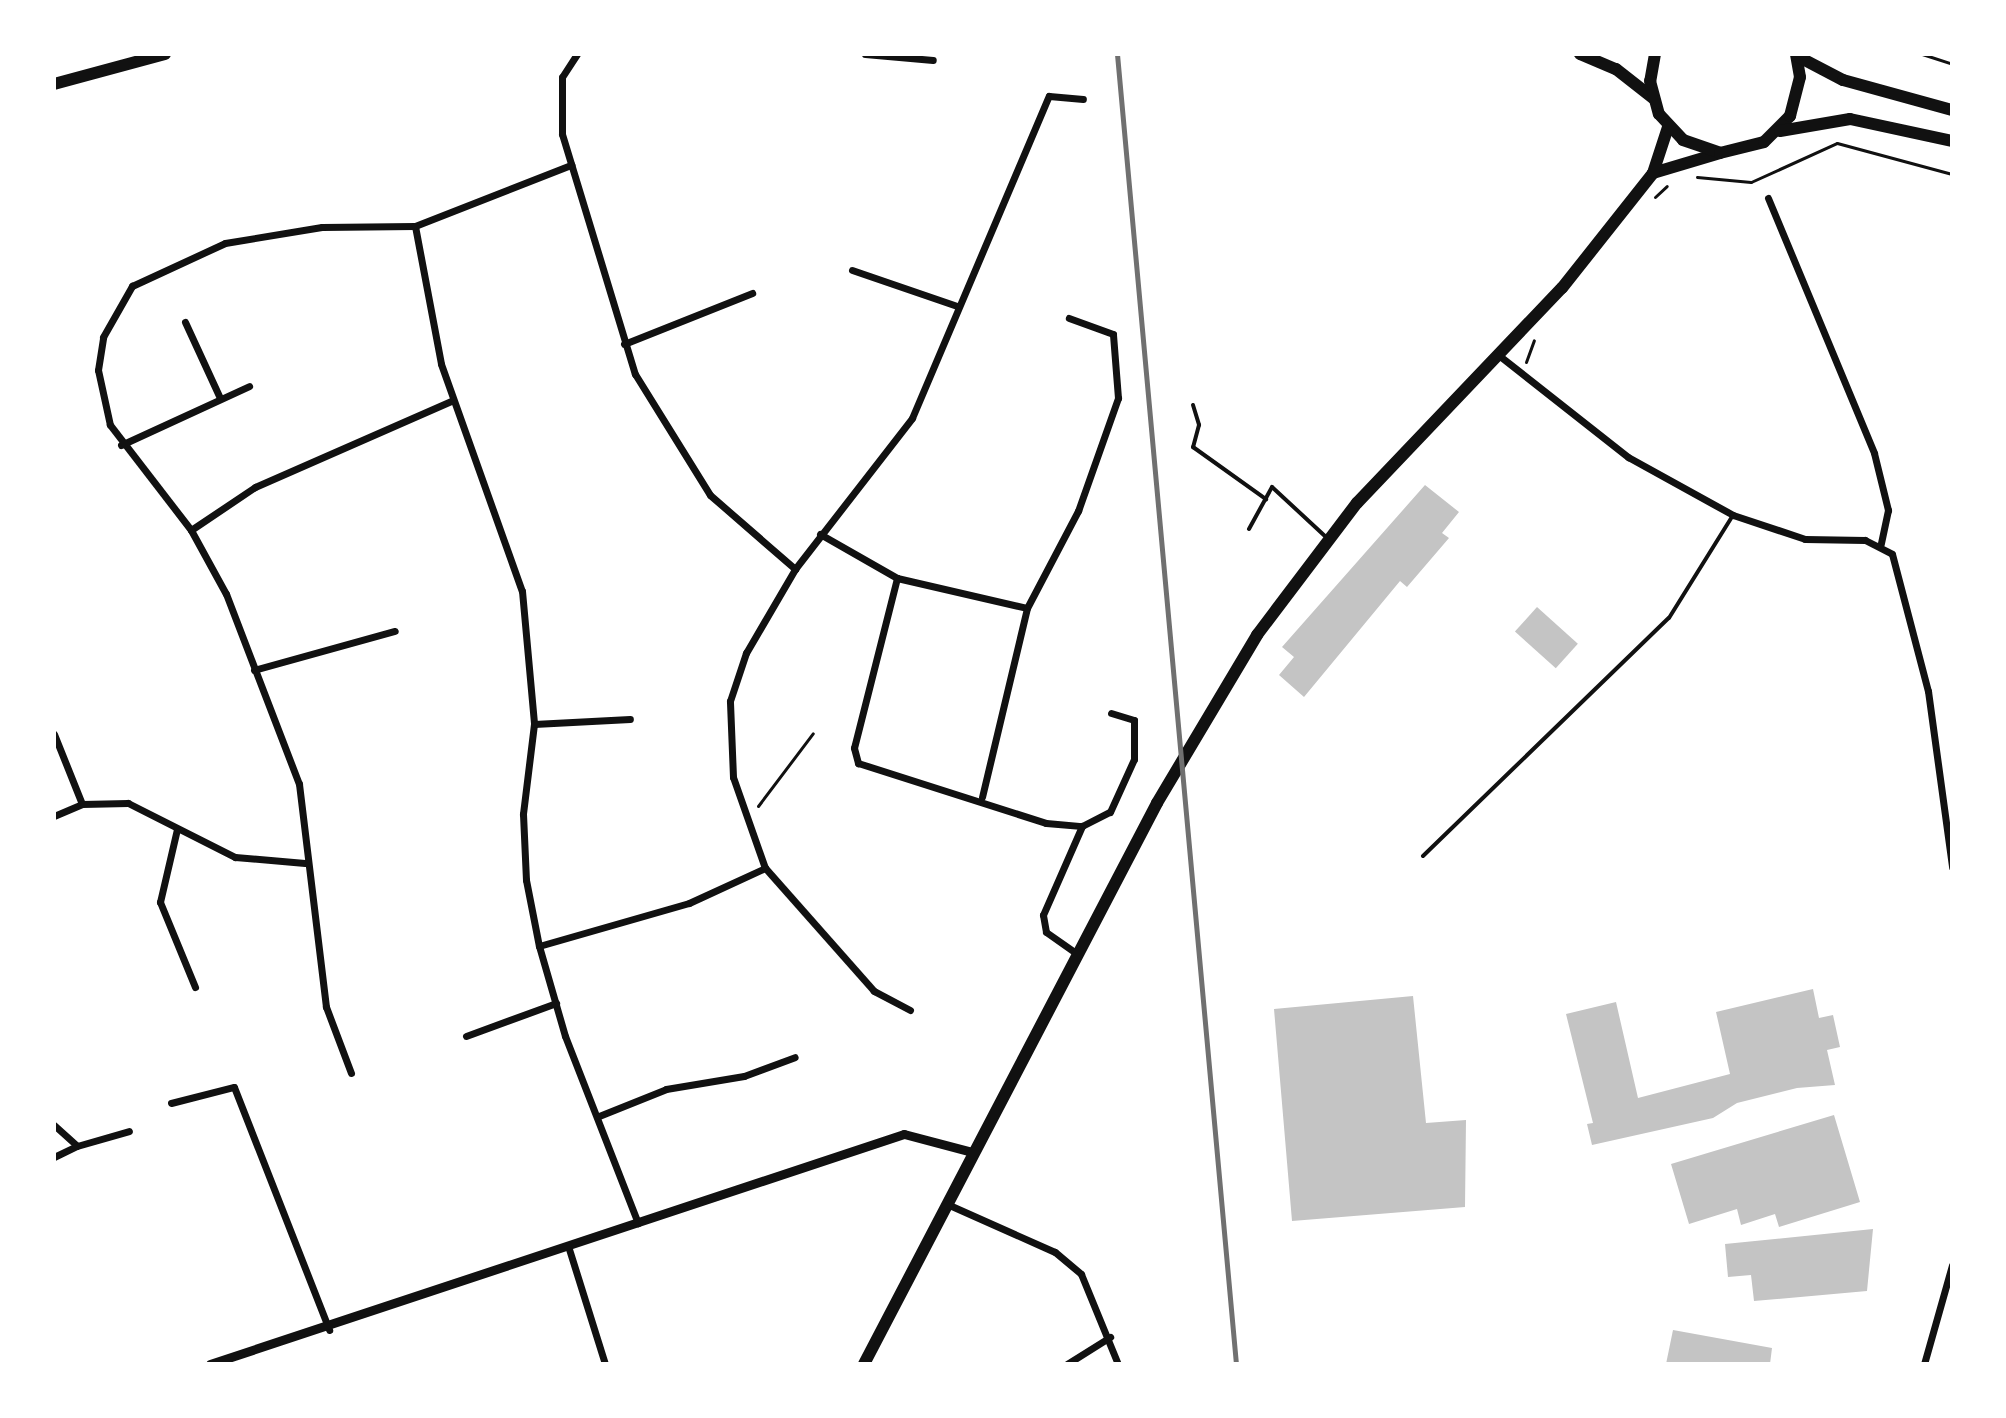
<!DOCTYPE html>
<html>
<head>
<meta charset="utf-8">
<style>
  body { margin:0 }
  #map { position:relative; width:2006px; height:1418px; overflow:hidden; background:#fff; font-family:Raleway,sans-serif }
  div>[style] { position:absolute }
  .building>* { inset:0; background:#c4c4c4; transform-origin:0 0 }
  .path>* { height:3px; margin:-1.5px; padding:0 1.5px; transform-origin:1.5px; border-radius:1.5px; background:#111 }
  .service>* { height:4px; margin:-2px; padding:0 2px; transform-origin:2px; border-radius:2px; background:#111 }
  .minor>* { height:7px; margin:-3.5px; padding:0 3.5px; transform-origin:3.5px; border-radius:3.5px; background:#111 }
  .tertiary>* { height:9px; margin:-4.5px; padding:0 4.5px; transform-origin:4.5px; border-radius:4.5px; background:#111 }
  .primary>* { height:12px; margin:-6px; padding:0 6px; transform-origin:6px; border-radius:6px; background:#111 }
  .trunk>* { height:12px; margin:-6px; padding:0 6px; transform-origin:6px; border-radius:6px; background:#111 }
  .rail>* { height:5px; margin:-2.5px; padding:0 2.5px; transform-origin:2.5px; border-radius:2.5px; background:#707070 }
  span { translate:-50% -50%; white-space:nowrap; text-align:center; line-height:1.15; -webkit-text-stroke:6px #fff; paint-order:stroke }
  .frame { position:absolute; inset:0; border:56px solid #fff; pointer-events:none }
</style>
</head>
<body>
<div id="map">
  <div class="building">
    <div style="clip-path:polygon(1425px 485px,1459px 512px,1442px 533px,1449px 538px,1407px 587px,1400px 581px,1304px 697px,1279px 675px,1294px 657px,1282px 647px)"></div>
    <div style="left:1537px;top:607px;width:55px;height:33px;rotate:42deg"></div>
    <div style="clip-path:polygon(1813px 989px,1819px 1018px,1833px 1015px,1840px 1047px,1827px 1050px,1835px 1085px,1797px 1088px,1737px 1103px,1713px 1118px,1592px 1145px,1587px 1124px,1593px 1123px,1566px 1014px,1616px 1002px,1638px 1098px,1730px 1074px,1716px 1012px)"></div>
    <div style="clip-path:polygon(1413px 996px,1426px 1123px,1466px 1120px,1465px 1207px,1292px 1221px,1274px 1009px)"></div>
    <div style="clip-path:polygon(1834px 1115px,1860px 1202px,1779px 1227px,1775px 1214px,1741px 1225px,1737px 1209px,1689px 1224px,1671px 1164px)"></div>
    <div style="clip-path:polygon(1873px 1229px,1867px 1291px,1754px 1301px,1751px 1275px,1728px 1277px,1725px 1244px)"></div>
    <div style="clip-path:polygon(1673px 1330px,1772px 1348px,1770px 1364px,1666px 1364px)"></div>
  </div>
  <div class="path">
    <div style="left:1922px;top:54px;width:32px;rotate:18deg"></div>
    <div style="left:1697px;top:177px;width:54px;rotate:5.3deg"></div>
    <div style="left:1751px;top:182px;width:94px;rotate:-24.4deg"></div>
    <div style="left:1837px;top:143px;width:119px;rotate:15.1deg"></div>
    <div style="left:1655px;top:197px;width:16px;rotate:-43deg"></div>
    <div style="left:1526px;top:362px;width:23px;rotate:-70deg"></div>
    <div style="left:758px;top:806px;width:91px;rotate:-53deg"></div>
  </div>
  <div class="service">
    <div style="left:1193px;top:405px;width:21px;rotate:73deg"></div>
    <div style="left:1199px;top:425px;width:23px;rotate:105deg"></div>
    <div style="left:1193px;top:447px;width:90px;rotate:35.5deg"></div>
    <div style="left:1249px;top:529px;width:48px;rotate:-61.3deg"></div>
    <div style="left:1272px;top:487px;width:75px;rotate:42.8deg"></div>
    <div style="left:1423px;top:856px;width:342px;rotate:-44.1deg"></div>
    <div style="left:1669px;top:618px;width:121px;rotate:-58.1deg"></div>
  </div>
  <div class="minor">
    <div style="left:577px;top:54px;width:27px;rotate:123deg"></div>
    <div style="left:562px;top:77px;width:57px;rotate:90deg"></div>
    <div style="left:562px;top:134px;width:251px;rotate:73.1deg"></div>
    <div style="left:635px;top:374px;width:142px;rotate:58.2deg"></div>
    <div style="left:710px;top:495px;width:113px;rotate:41deg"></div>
    <div style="left:865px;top:54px;width:68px;rotate:5deg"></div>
    <div style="left:1768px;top:198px;width:276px;rotate:67.4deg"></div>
    <div style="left:1874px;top:453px;width:59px;rotate:76.2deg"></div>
    <div style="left:1888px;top:510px;width:35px;rotate:102deg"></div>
    <div style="left:415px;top:226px;width:140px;rotate:79.3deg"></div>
    <div style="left:441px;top:364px;width:241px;rotate:70.4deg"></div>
    <div style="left:522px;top:591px;width:134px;rotate:84.8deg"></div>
    <div style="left:534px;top:724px;width:91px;rotate:97deg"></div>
    <div style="left:523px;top:814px;width:66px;rotate:87.4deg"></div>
    <div style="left:526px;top:880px;width:67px;rotate:78.9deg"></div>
    <div style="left:539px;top:946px;width:94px;rotate:73.9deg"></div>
    <div style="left:565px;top:1036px;width:201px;rotate:68.7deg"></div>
    <div style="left:852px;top:270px;width:111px;rotate:18.9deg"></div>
    <div style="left:185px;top:322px;width:84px;rotate:65.3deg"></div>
    <div style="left:624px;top:344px;width:138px;rotate:-21.7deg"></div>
    <div style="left:1501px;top:357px;width:162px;rotate:38.2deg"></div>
    <div style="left:1628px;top:457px;width:120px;rotate:28.9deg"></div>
    <div style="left:1733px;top:515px;width:76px;rotate:18.4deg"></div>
    <div style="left:1805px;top:539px;width:60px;rotate:1deg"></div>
    <div style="left:1865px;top:540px;width:30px;rotate:27deg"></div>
    <div style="left:1892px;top:554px;width:142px;rotate:75.3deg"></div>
    <div style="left:1928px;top:691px;width:178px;rotate:82.2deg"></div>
    <div style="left:121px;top:445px;width:141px;rotate:-24.7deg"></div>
    <div style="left:191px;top:530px;width:77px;rotate:-33.9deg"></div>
    <div style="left:255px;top:487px;width:216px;rotate:-23.7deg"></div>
    <div style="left:820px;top:534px;width:89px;rotate:29.7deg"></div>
    <div style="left:897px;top:578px;width:133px;rotate:13deg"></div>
    <div style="left:897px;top:578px;width:175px;rotate:104.2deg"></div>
    <div style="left:854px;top:748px;width:16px;rotate:75deg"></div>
    <div style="left:858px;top:763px;width:197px;rotate:17.7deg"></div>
    <div style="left:1046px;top:823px;width:36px;rotate:5deg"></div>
    <div style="left:1082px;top:826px;width:97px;rotate:113.7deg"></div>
    <div style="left:1043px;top:915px;width:17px;rotate:80deg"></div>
    <div style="left:1046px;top:932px;width:38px;rotate:35deg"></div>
    <div style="left:254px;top:670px;width:146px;rotate:-15.5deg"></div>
    <div style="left:534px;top:724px;width:96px;rotate:-3deg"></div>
    <div style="left:54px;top:734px;width:75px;rotate:68.2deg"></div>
    <div style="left:982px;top:797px;width:194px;rotate:-76.6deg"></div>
    <div style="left:1027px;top:608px;width:110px;rotate:-62.3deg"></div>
    <div style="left:1078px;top:511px;width:120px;rotate:-70.5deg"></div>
    <div style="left:1118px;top:398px;width:64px;rotate:-94.5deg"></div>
    <div style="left:1113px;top:334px;width:47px;rotate:-160deg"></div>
    <div style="left:54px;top:816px;width:30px;rotate:-23deg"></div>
    <div style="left:82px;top:804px;width:46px;rotate:-1.2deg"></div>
    <div style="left:128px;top:803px;width:120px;rotate:26.8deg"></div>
    <div style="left:235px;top:857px;width:70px;rotate:4.9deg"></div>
    <div style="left:1082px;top:826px;width:31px;rotate:-27deg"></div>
    <div style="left:1110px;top:812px;width:58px;rotate:-65.6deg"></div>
    <div style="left:1134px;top:759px;width:39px;rotate:-90deg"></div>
    <div style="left:1134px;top:720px;width:24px;rotate:-163deg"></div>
    <div style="left:177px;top:829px;width:75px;rotate:103.1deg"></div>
    <div style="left:160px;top:902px;width:92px;rotate:67.6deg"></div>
    <div style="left:539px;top:946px;width:156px;rotate:-16deg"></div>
    <div style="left:689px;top:903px;width:84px;rotate:-24.7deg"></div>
    <div style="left:910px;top:1010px;width:41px;rotate:-152.2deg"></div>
    <div style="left:874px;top:991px;width:164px;rotate:-131.5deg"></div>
    <div style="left:765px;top:868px;width:96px;rotate:-109.4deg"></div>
    <div style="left:733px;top:777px;width:76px;rotate:-92.3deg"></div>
    <div style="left:730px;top:701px;width:51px;rotate:-71.6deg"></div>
    <div style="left:746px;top:653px;width:97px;rotate:-59.7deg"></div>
    <div style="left:795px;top:569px;width:191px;rotate:-52.2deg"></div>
    <div style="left:912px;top:418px;width:350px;rotate:-67deg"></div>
    <div style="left:1049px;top:96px;width:34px;rotate:5deg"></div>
    <div style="left:466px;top:1036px;width:96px;rotate:-20.1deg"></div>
    <div style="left:351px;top:1073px;width:71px;rotate:-110.7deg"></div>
    <div style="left:326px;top:1007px;width:225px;rotate:-96.9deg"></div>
    <div style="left:299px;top:784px;width:204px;rotate:-111deg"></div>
    <div style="left:226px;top:594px;width:73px;rotate:-118.7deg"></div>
    <div style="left:191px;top:530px;width:133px;rotate:-127.6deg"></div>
    <div style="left:110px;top:425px;width:56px;rotate:-102.3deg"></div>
    <div style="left:98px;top:370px;width:33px;rotate:-81deg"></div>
    <div style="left:103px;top:337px;width:59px;rotate:-60.4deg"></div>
    <div style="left:132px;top:286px;width:102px;rotate:-24.8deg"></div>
    <div style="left:225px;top:243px;width:98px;rotate:-9.4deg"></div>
    <div style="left:322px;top:227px;width:93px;rotate:-0.6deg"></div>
    <div style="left:415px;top:226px;width:168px;rotate:-21.4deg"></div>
    <div style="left:171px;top:1103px;width:65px;rotate:-14.3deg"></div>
    <div style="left:234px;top:1087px;width:261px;rotate:68.6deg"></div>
    <div style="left:599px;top:1116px;width:72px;rotate:-21.9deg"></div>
    <div style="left:666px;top:1089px;width:79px;rotate:-9.5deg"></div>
    <div style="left:744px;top:1076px;width:54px;rotate:-20.4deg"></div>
    <div style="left:54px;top:1125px;width:31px;rotate:42deg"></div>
    <div style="left:77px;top:1146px;width:54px;rotate:-16.1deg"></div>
    <div style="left:54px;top:1157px;width:25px;rotate:-26deg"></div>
    <div style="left:947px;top:1204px;width:118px;rotate:24deg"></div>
    <div style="left:1055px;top:1252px;width:34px;rotate:40deg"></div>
    <div style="left:1081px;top:1274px;width:97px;rotate:67.7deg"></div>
    <div style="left:569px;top:1249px;width:121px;rotate:72.6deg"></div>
    <div style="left:1067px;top:1364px;width:51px;rotate:-32.1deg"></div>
    <div style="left:1924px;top:1364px;width:103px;rotate:-74.2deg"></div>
  </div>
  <div class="tertiary">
    <div style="left:210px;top:1364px;width:731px;rotate:-18.34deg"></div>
    <div style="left:904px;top:1134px;width:70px;rotate:14.8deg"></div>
  </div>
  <div class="primary">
    <div style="left:1653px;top:173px;width:70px;rotate:-16.6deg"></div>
    <div style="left:864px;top:1364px;width:633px;rotate:-62.42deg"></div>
    <div style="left:1157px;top:803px;width:196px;rotate:-59.2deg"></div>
    <div style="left:1257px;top:635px;width:166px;rotate:-52.9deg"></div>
    <div style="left:1357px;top:503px;width:297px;rotate:-46.4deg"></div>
    <div style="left:1562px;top:288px;width:147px;rotate:-51.6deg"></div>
    <div style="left:1653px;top:173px;width:48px;rotate:-71.9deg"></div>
  </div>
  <div class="trunk">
    <div style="left:1580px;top:54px;width:39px;rotate:23deg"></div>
    <div style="left:1616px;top:69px;width:47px;rotate:38.1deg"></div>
    <div style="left:1655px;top:54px;width:27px;rotate:100deg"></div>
    <div style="left:1650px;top:81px;width:34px;rotate:75deg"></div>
    <div style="left:1659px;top:114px;width:35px;rotate:47deg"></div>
    <div style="left:1683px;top:140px;width:39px;rotate:19deg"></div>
    <div style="left:1720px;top:153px;width:45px;rotate:-14deg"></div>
    <div style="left:1764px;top:142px;width:37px;rotate:-45deg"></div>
    <div style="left:1790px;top:116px;width:40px;rotate:-75.6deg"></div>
    <div style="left:1800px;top:77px;width:23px;rotate:-100deg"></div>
    <div style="left:1797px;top:56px;width:52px;rotate:27.6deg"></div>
    <div style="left:1843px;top:80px;width:113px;rotate:15.4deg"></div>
    <div style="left:54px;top:84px;width:115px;rotate:-15.1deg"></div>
    <div style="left:1780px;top:131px;width:71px;rotate:-9.7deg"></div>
    <div style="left:1850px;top:119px;width:104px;rotate:12.2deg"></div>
  </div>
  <div class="rail">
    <div style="left:1117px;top:54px;width:1315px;rotate:84.81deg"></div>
  </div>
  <div class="frame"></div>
</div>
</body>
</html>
